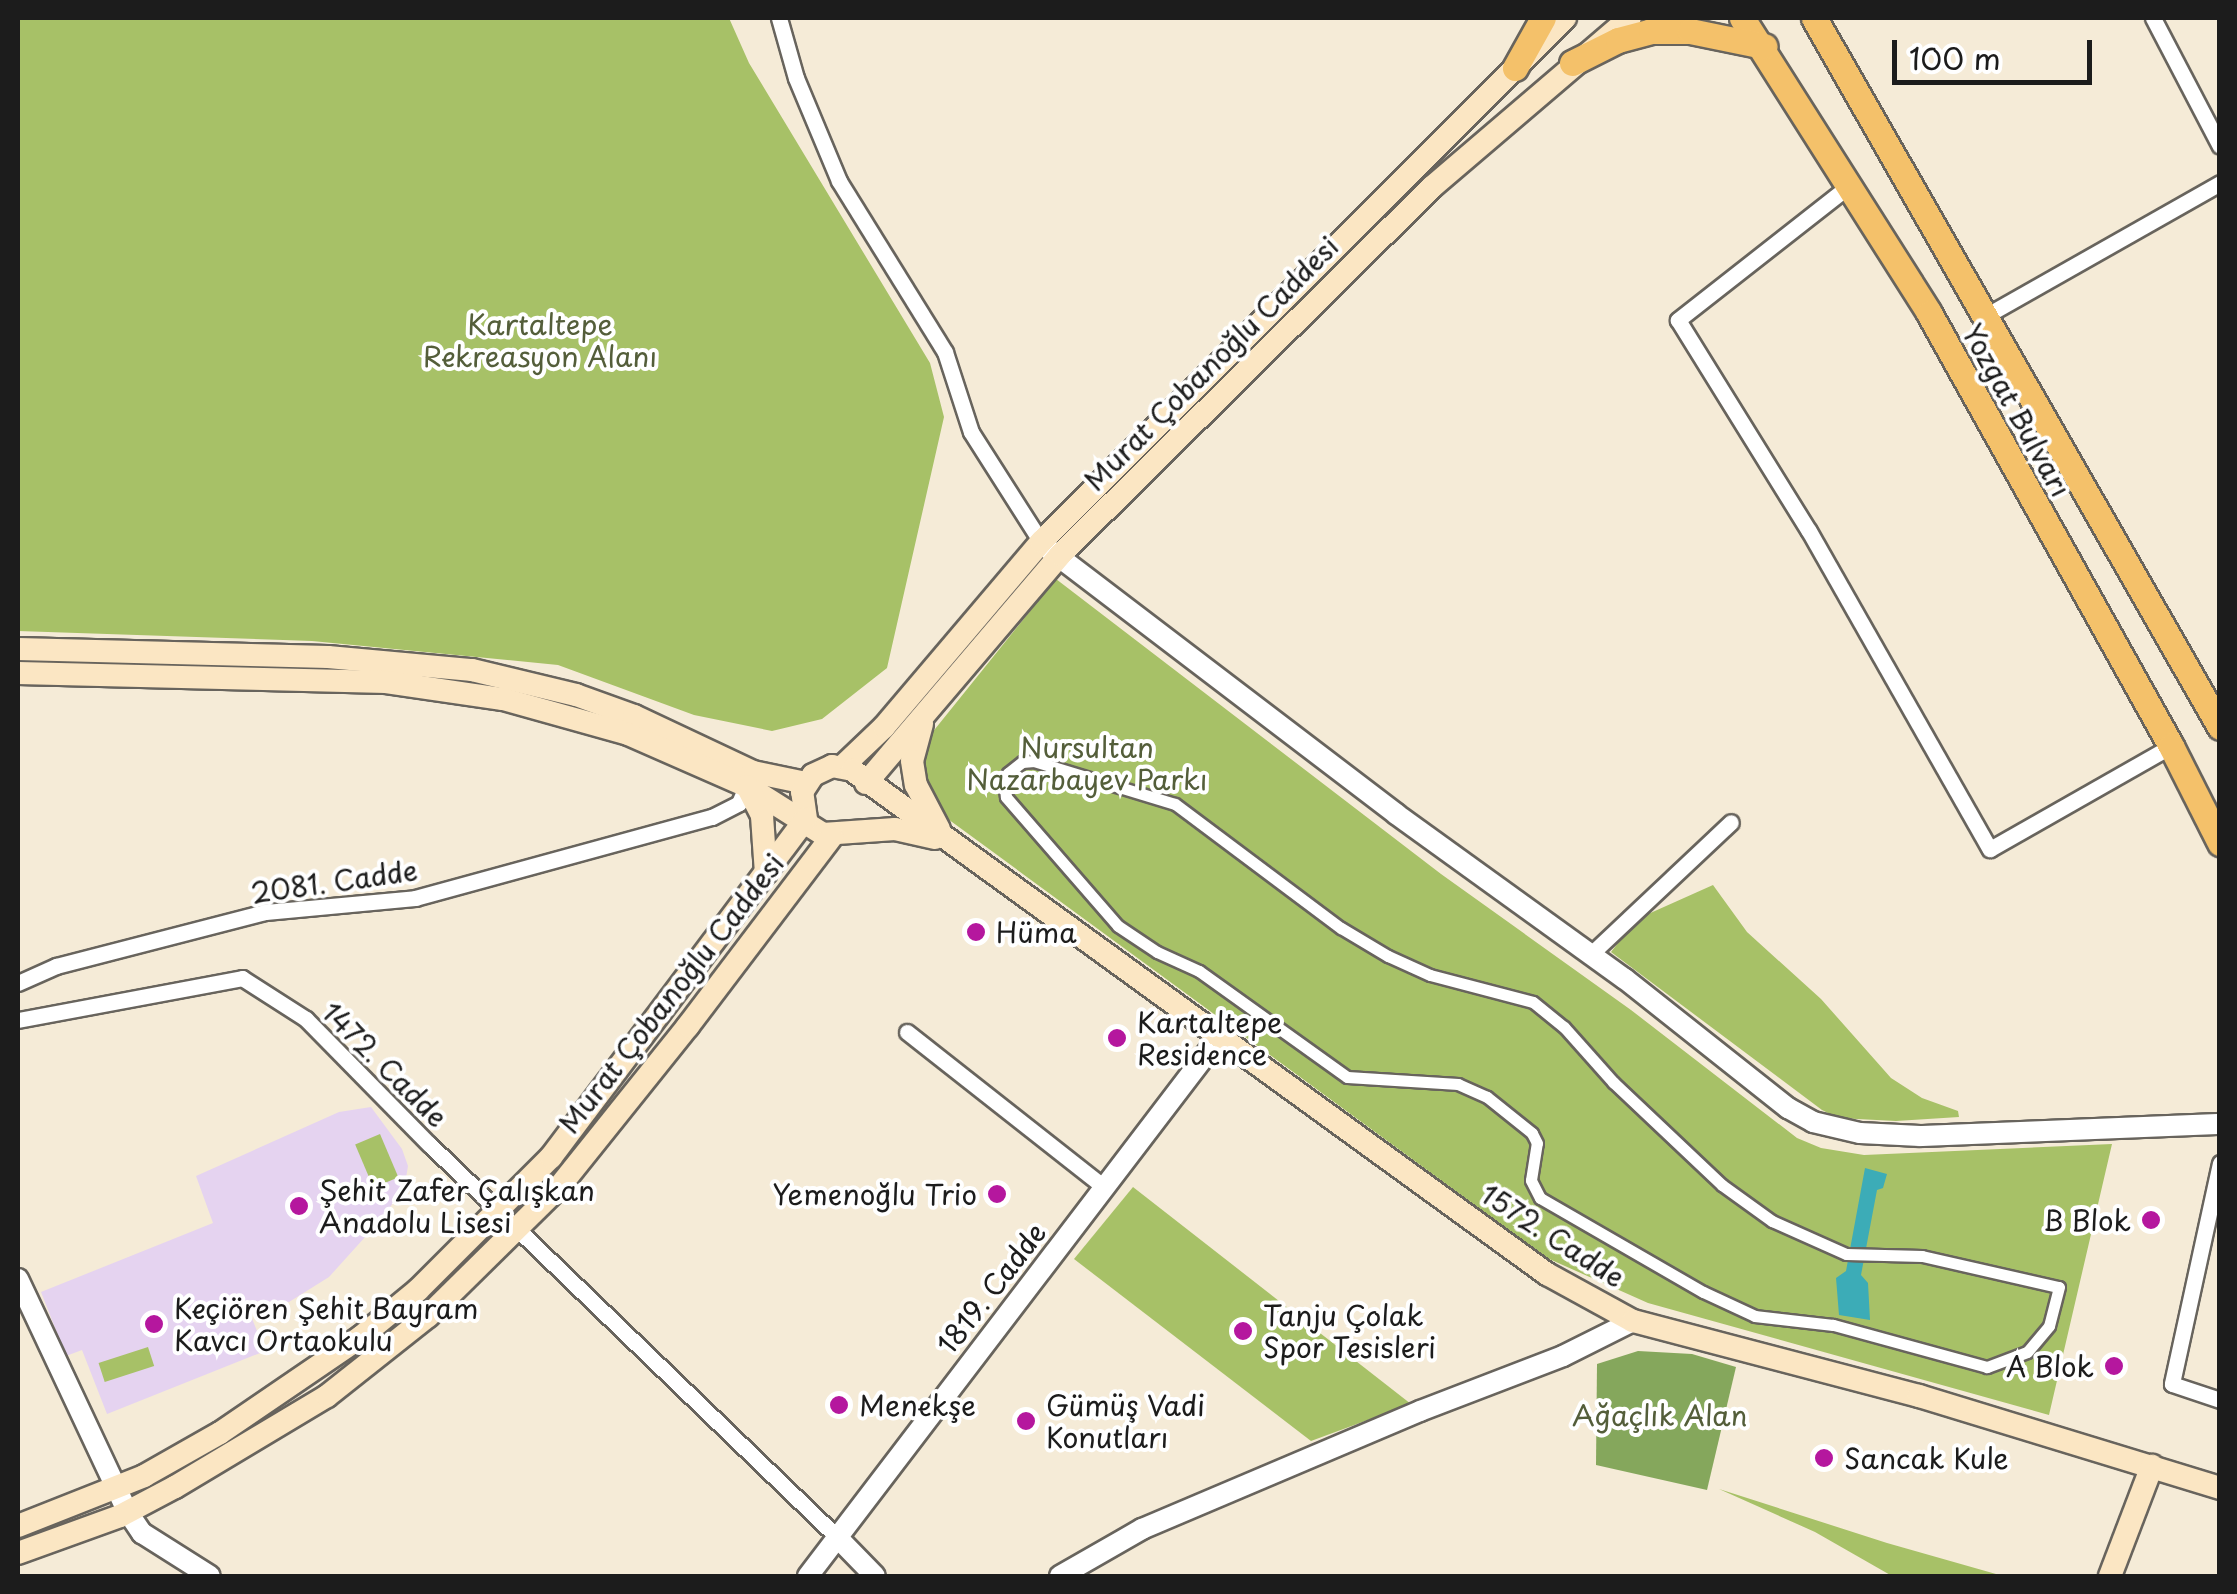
<!DOCTYPE html>
<html>
<head>
<meta charset="utf-8">
<style>
  body { margin:0 }
  #map { position:relative; width:2237px; height:1594px; overflow:hidden; background:#f5ebd7; font-family:"Playpen Sans",sans-serif }
  div>[style] { position:absolute }
  .built>* { inset:0; background:#e5d3f0 }
  .green>* { inset:0; background:#a7c167; transform-origin:0 0 }
  .forest>* { inset:0; background:#85a75c }
  .water>* { inset:0; background:#3cacb7 }
  .roads { filter:drop-shadow(2px 0 #68645d) drop-shadow(-2px 0 #68645d) drop-shadow(0 2px #68645d) drop-shadow(0 -2px #68645d) }
  .pedestrian>* { height:11px; margin:-5.5px; padding:0 5.5px; transform-origin:5.5px; border-radius:5.5px; background:#fff }
  .minor>* { height:15px; margin:-7.5px; padding:0 7.5px; transform-origin:7.5px; border-radius:7.5px; background:#fff }
  .tertiary>* { height:20px; margin:-10px; padding:0 10px; transform-origin:10px; border-radius:10px; background:#fff }
  .secondary>* { height:22px; margin:-11px; padding:0 11px; transform-origin:11px; border-radius:11px; background:#fbe6c3 }
  .primary>* { height:25px; margin:-12.5px; padding:0 12.5px; transform-origin:12.5px; border-radius:12.5px; background:#f4c16a }
  .dots>* { width:28px; height:28px; translate:-50% -50%; box-sizing:border-box; border:5px solid #fff; border-radius:50% }
  span { translate:-50% -50%; white-space:nowrap; text-align:center; line-height:1.15; -webkit-text-stroke:8px #fff; paint-order:stroke }
  .park-label { font-size:28px; color:#545e3a }
  .street-label { font-size:28px; color:#1c1c1c }
  .poi-label { font-size:28px; color:#1c1c1c }
  .left { translate:0 -50%; text-align:left }
  .right { translate:-100% -50%; text-align:right }
  .frame { position:absolute; inset:0; border:20px solid #1c1c1c; pointer-events:none }
  .scale { position:absolute; left:1892px; top:40px; width:200px; height:45px; box-sizing:border-box; border:5px solid #1c1c1c; border-top:0; padding-left:12px; font-size:30px; line-height:35px; white-space:nowrap; color:#1c1c1c; -webkit-text-stroke:8px #fff; paint-order:stroke }
</style>
</head>
<body>
<div id="map">
  <div class="built">
    <div style="clip-path:polygon(371px 1107px,402px 1149px,408px 1166px,404px 1190px,366px 1236px,329px 1277px,289px 1302px,245px 1301px,265px 1351px,107px 1414px,82px 1350px,66px 1356px,41px 1292px,213px 1223px,196px 1176px,339px 1112px)"></div>
  </div>
  <div class="green">
    <div style="clip-path:polygon(18px 18px,729px 18px,749px 63px,930px 363px,944px 417px,887px 668px,822px 719px,772px 731px,694px 715px,558px 665px,312px 641px,18px 631px)"></div>
    <div style="clip-path:polygon(1056px 579px,1441px 874px,1631px 1010px,1797px 1138px,1821px 1148px,1864px 1155px,2112px 1144px,2049px 1415px,1648px 1303px,1547px 1258px,937px 811px,928px 800px,921px 755px,931px 734px)"></div>
    <div style="clip-path:polygon(1713px 885px,1747px 932px,1821px 999px,1891px 1078px,1922px 1098px,1958px 1111px,1959px 1117px,1896px 1121px,1838px 1118px,1822px 1110px,1611px 952px,1637px 919px)"></div>
    <div style="left:380px;top:1134px;width:47px;height:27px;rotate:67deg"></div>
    <div style="clip-path:polygon(1133px 1187px,1411px 1404px,1311px 1441px,1074px 1259px)"></div>
    <div style="left:148px;top:1347px;width:20px;height:52px;rotate:72deg"></div>
    <div style="clip-path:polygon(1719px 1489px,1887px 1543px,2003px 1576px,1892px 1576px,1815px 1532px)"></div>
  </div>
  <div class="forest">
    <div style="clip-path:polygon(1638px 1351px,1692px 1354px,1736px 1367px,1707px 1490px,1596px 1465px,1597px 1364px)"></div>
  </div>
  <div class="water">
    <div style="clip-path:polygon(1865px 1168px,1887px 1174px,1883px 1188px,1877px 1190px,1861px 1275px,1868px 1283px,1870px 1320px,1839px 1315px,1836px 1278px,1846px 1271px)"></div>
  </div>
  <div class="roads">
    <div class="pedestrian">
      <div style="left:1034px;top:761px;width:147px;rotate:17deg"></div>
      <div style="left:1175px;top:804px;width:207px;rotate:36.8deg"></div>
      <div style="left:1341px;top:928px;width:55px;rotate:30.8deg"></div>
      <div style="left:1388px;top:956px;width:46px;rotate:24.3deg"></div>
      <div style="left:1430px;top:975px;width:106px;rotate:14.7deg"></div>
      <div style="left:1533px;top:1002px;width:40px;rotate:39deg"></div>
      <div style="left:1564px;top:1027px;width:74px;rotate:48.3deg"></div>
      <div style="left:1613px;top:1082px;width:150px;rotate:43.4deg"></div>
      <div style="left:1722px;top:1185px;width:62px;rotate:35.8deg"></div>
      <div style="left:1772px;top:1221px;width:81px;rotate:24deg"></div>
      <div style="left:1846px;top:1254px;width:76px;rotate:1.5deg"></div>
      <div style="left:1922px;top:1256px;width:140px;rotate:12.8deg"></div>
      <div style="left:2059px;top:1287px;width:40px;rotate:104.4deg"></div>
      <div style="left:2049px;top:1326px;width:34px;rotate:130deg"></div>
      <div style="left:2027px;top:1352px;width:43px;rotate:159.4deg"></div>
      <div style="left:1987px;top:1367px;width:160px;rotate:-164.7deg"></div>
      <div style="left:1833px;top:1325px;width:79px;rotate:-173.4deg"></div>
      <div style="left:1755px;top:1316px;width:57px;rotate:-155.2deg"></div>
      <div style="left:1703px;top:1292px;width:188px;rotate:-150deg"></div>
      <div style="left:1540px;top:1198px;width:20px;rotate:-117deg"></div>
      <div style="left:1531px;top:1180px;width:37px;rotate:-81deg"></div>
      <div style="left:1537px;top:1143px;width:11px;rotate:-117deg"></div>
      <div style="left:1532px;top:1133px;width:58px;rotate:-141.3deg"></div>
      <div style="left:1487px;top:1097px;width:32px;rotate:-156deg"></div>
      <div style="left:1458px;top:1084px;width:111px;rotate:-176.4deg"></div>
      <div style="left:1347px;top:1077px;width:182px;rotate:-144.4deg"></div>
      <div style="left:1199px;top:971px;width:46px;rotate:-155.7deg"></div>
      <div style="left:1157px;top:952px;width:47px;rotate:-146.3deg"></div>
      <div style="left:1118px;top:926px;width:171px;rotate:-131deg"></div>
      <div style="left:1006px;top:797px;width:17px;rotate:-97deg"></div>
      <div style="left:1004px;top:780px;width:8px;rotate:-60deg"></div>
      <div style="left:1008px;top:773px;width:18px;rotate:-38deg"></div>
      <div style="left:1022px;top:762px;width:12px;rotate:-5deg"></div>
    </div>
    <div class="minor">
      <div style="left:779px;top:18px;width:62px;rotate:74.2deg"></div>
      <div style="left:796px;top:78px;width:112px;rotate:67.3deg"></div>
      <div style="left:839px;top:181px;width:201px;rotate:58.2deg"></div>
      <div style="left:945px;top:352px;width:84px;rotate:72deg"></div>
      <div style="left:971px;top:432px;width:130px;rotate:57.5deg"></div>
      <div style="left:2153px;top:18px;width:144px;rotate:62.4deg"></div>
      <div style="left:1850px;top:185px;width:219px;rotate:141.9deg"></div>
      <div style="left:1678px;top:320px;width:248px;rotate:58.2deg"></div>
      <div style="left:1809px;top:531px;width:366px;rotate:60.4deg"></div>
      <div style="left:1990px;top:849px;width:208px;rotate:-29.6deg"></div>
      <div style="left:1987px;top:315px;width:268px;rotate:-29.5deg"></div>
      <div style="left:1591px;top:954px;width:192px;rotate:-43.3deg"></div>
      <div style="left:18px;top:983px;width:42px;rotate:-24.1deg"></div>
      <div style="left:56px;top:966px;width:216px;rotate:-14.5deg"></div>
      <div style="left:265px;top:912px;width:151px;rotate:-5.3deg"></div>
      <div style="left:415px;top:898px;width:308px;rotate:-15.3deg"></div>
      <div style="left:712px;top:817px;width:30px;rotate:-27deg"></div>
      <div style="left:739px;top:803px;width:25px;rotate:-67deg"></div>
      <div style="left:18px;top:1020px;width:228px;rotate:-10.6deg"></div>
      <div style="left:242px;top:978px;width:76px;rotate:32.6deg"></div>
      <div style="left:306px;top:1019px;width:175px;rotate:45.5deg"></div>
      <div style="left:429px;top:1144px;width:566px;rotate:43.93deg"></div>
      <div style="left:907px;top:1032px;width:251px;rotate:38.2deg"></div>
      <div style="left:2220px;top:1163px;width:226px;rotate:102.3deg"></div>
      <div style="left:2172px;top:1384px;width:51px;rotate:18.4deg"></div>
    </div>
    <div class="tertiary">
      <div style="left:1046px;top:547px;width:440px;rotate:37.3deg"></div>
      <div style="left:1396px;top:814px;width:282px;rotate:35.8deg"></div>
      <div style="left:1625px;top:979px;width:208px;rotate:38.4deg"></div>
      <div style="left:1788px;top:1108px;width:29px;rotate:29deg"></div>
      <div style="left:1813px;top:1122px;width:48px;rotate:13.2deg"></div>
      <div style="left:1860px;top:1133px;width:60px;rotate:2.9deg"></div>
      <div style="left:1920px;top:1136px;width:300px;rotate:-2.3deg"></div>
      <div style="left:18px;top:1279px;width:256px;rotate:64.8deg"></div>
      <div style="left:127px;top:1511px;width:27px;rotate:56deg"></div>
      <div style="left:142px;top:1533px;width:80px;rotate:32.3deg"></div>
      <div style="left:837px;top:1537px;width:54px;rotate:45.7deg"></div>
      <div style="left:808px;top:1576px;width:679px;rotate:-52.66deg"></div>
      <div style="left:1060px;top:1576px;width:95px;rotate:-29.8deg"></div>
      <div style="left:1142px;top:1529px;width:302px;rotate:-23deg"></div>
      <div style="left:1420px;top:1411px;width:153px;rotate:-21deg"></div>
      <div style="left:1563px;top:1356px;width:78px;rotate:-26.6deg"></div>
    </div>
    <div class="secondary">
      <div style="left:18px;top:649px;width:310px;rotate:1.5deg"></div>
      <div style="left:328px;top:657px;width:145px;rotate:5.2deg"></div>
      <div style="left:472px;top:670px;width:107px;rotate:13.5deg"></div>
      <div style="left:576px;top:695px;width:62px;rotate:19.9deg"></div>
      <div style="left:634px;top:716px;width:132px;rotate:25.2deg"></div>
      <div style="left:753px;top:772px;width:54px;rotate:11.7deg"></div>
      <div style="left:18px;top:673px;width:368px;rotate:1.4deg"></div>
      <div style="left:386px;top:682px;width:118px;rotate:8.3deg"></div>
      <div style="left:503px;top:699px;width:130px;rotate:15.6deg"></div>
      <div style="left:628px;top:734px;width:130px;rotate:23.6deg"></div>
      <div style="left:747px;top:786px;width:90px;rotate:32.3deg"></div>
      <div style="left:823px;top:834px;width:72px;rotate:-4deg"></div>
      <div style="left:895px;top:829px;width:41px;rotate:12.7deg"></div>
      <div style="left:922px;top:724px;width:38px;rotate:105deg"></div>
      <div style="left:912px;top:761px;width:24px;rotate:81deg"></div>
      <div style="left:916px;top:785px;width:50px;rotate:62.4deg"></div>
      <div style="left:842px;top:767px;width:58px;rotate:-43.6deg"></div>
      <div style="left:884px;top:727px;width:243px;rotate:-49.7deg"></div>
      <div style="left:1041px;top:542px;width:741px;rotate:-45deg"></div>
      <div style="left:866px;top:783px;width:299px;rotate:-49.6deg"></div>
      <div style="left:1060px;top:555px;width:523px;rotate:-44.69deg"></div>
      <div style="left:1432px;top:187px;width:260px;rotate:-40.5deg"></div>
      <div style="left:747px;top:786px;width:34px;rotate:63deg"></div>
      <div style="left:762px;top:816px;width:57px;rotate:86deg"></div>
      <div style="left:806px;top:819px;width:27px;rotate:-98deg"></div>
      <div style="left:802px;top:792px;width:20px;rotate:-57deg"></div>
      <div style="left:813px;top:775px;width:21px;rotate:-25deg"></div>
      <div style="left:832px;top:766px;width:20px;rotate:11deg"></div>
      <div style="left:852px;top:770px;width:859px;rotate:35.95deg"></div>
      <div style="left:1547px;top:1274px;width:98px;rotate:28.7deg"></div>
      <div style="left:1633px;top:1321px;width:296px;rotate:14.7deg"></div>
      <div style="left:1919px;top:1396px;width:315px;rotate:17deg"></div>
      <div style="left:18px;top:1526px;width:136px;rotate:-21.6deg"></div>
      <div style="left:144px;top:1476px;width:87px;rotate:-29.5deg"></div>
      <div style="left:220px;top:1433px;width:172px;rotate:-34.3deg"></div>
      <div style="left:362px;top:1336px;width:72px;rotate:-39.4deg"></div>
      <div style="left:418px;top:1290px;width:188px;rotate:-45deg"></div>
      <div style="left:551px;top:1157px;width:423px;rotate:-53deg"></div>
      <div style="left:18px;top:1553px;width:109px;rotate:-19.9deg"></div>
      <div style="left:120px;top:1516px;width:62px;rotate:-27.8deg"></div>
      <div style="left:175px;top:1487px;width:177px;rotate:-30.9deg"></div>
      <div style="left:327px;top:1396px;width:129px;rotate:-38.4deg"></div>
      <div style="left:428px;top:1316px;width:184px;rotate:-44.6deg"></div>
      <div style="left:559px;top:1187px;width:206px;rotate:-51.3deg"></div>
      <div style="left:688px;top:1026px;width:238px;rotate:-52.8deg"></div>
      <div style="left:2110px;top:1576px;width:118px;rotate:-69.1deg"></div>
    </div>
    <div class="primary">
      <div style="left:1742px;top:18px;width:349px;rotate:57.6deg"></div>
      <div style="left:1929px;top:313px;width:496px;rotate:60.8deg"></div>
      <div style="left:2171px;top:746px;width:109px;rotate:63.2deg"></div>
      <div style="left:1814px;top:18px;width:817px;rotate:60.2deg"></div>
      <div style="left:1572px;top:63px;width:51px;rotate:-26.6deg"></div>
      <div style="left:1618px;top:40px;width:34px;rotate:-15deg"></div>
      <div style="left:1651px;top:31px;width:39px"></div>
      <div style="left:1690px;top:31px;width:76px;rotate:11.5deg"></div>
      <div style="left:1515px;top:68px;width:57px;rotate:-60.8deg"></div>
    </div>
  </div>
  <div class="dots">
    <div style="left:976px;top:932px;background:#b5179e"></div>
    <div style="left:1117px;top:1038px;background:#b5179e"></div>
    <div style="left:997px;top:1194px;background:#b5179e"></div>
    <div style="left:299px;top:1206px;background:#b5179e"></div>
    <div style="left:2151px;top:1220px;background:#b5179e"></div>
    <div style="left:154px;top:1324px;background:#b5179e"></div>
    <div style="left:1243px;top:1331px;background:#b5179e"></div>
    <div style="left:2114px;top:1366px;background:#b5179e"></div>
    <div style="left:839px;top:1405px;background:#b5179e"></div>
    <div style="left:1026px;top:1421px;background:#b5179e"></div>
    <div style="left:1824px;top:1458px;background:#b5179e"></div>
  </div>
  <div class="park-label">
    <span style="left:540px;top:340px">Kartaltepe<br>Rekreasyon Alanı</span>
    <span style="left:1087px;top:763px">Nursultan<br>Nazarbayev Parkı</span>
    <span style="left:1660px;top:1415px">Ağaçlık Alan</span>
  </div>
  <div class="street-label">
    <span style="left:1211px;top:363px;rotate:-45deg">Murat Çobanoğlu Caddesi</span>
    <span style="left:2017px;top:410px;rotate:61deg">Yozgat Bulvarı</span>
    <span style="left:334px;top:881px;rotate:-8deg">2081. Cadde</span>
    <span style="left:671px;top:993px;rotate:-52deg">Murat Çobanoğlu Caddesi</span>
    <span style="left:385px;top:1064px;rotate:45deg">1472. Cadde</span>
    <span style="left:1553px;top:1235px;rotate:33deg">1572. Cadde</span>
    <span style="left:991px;top:1288px;rotate:-52deg">1819. Cadde</span>
  </div>
  <div class="poi-label">
    <span class="left" style="left:996px;top:932px">Hüma</span>
    <span class="left" style="left:1137px;top:1038px">Kartaltepe<br>Residence</span>
    <span class="left" style="left:319px;top:1206px">Şehit Zafer Çalışkan<br>Anadolu Lisesi</span>
    <span class="right" style="left:977px;top:1194px">Yemenoğlu Trio</span>
    <span class="right" style="left:2131px;top:1220px">B Blok</span>
    <span class="left" style="left:174px;top:1324px">Keçiören Şehit Bayram<br>Kavcı Ortaokulu</span>
    <span class="left" style="left:1263px;top:1331px">Tanju Çolak<br>Spor Tesisleri</span>
    <span class="right" style="left:2094px;top:1366px">A Blok</span>
    <span class="left" style="left:859px;top:1405px">Menekşe</span>
    <span class="left" style="left:1046px;top:1421px">Gümüş Vadi<br>Konutları</span>
    <span class="left" style="left:1844px;top:1458px">Sancak Kule</span>
  </div>
  <div class="frame"></div>
  <div class="scale">100 m</div>
</div>
</body>
</html>
